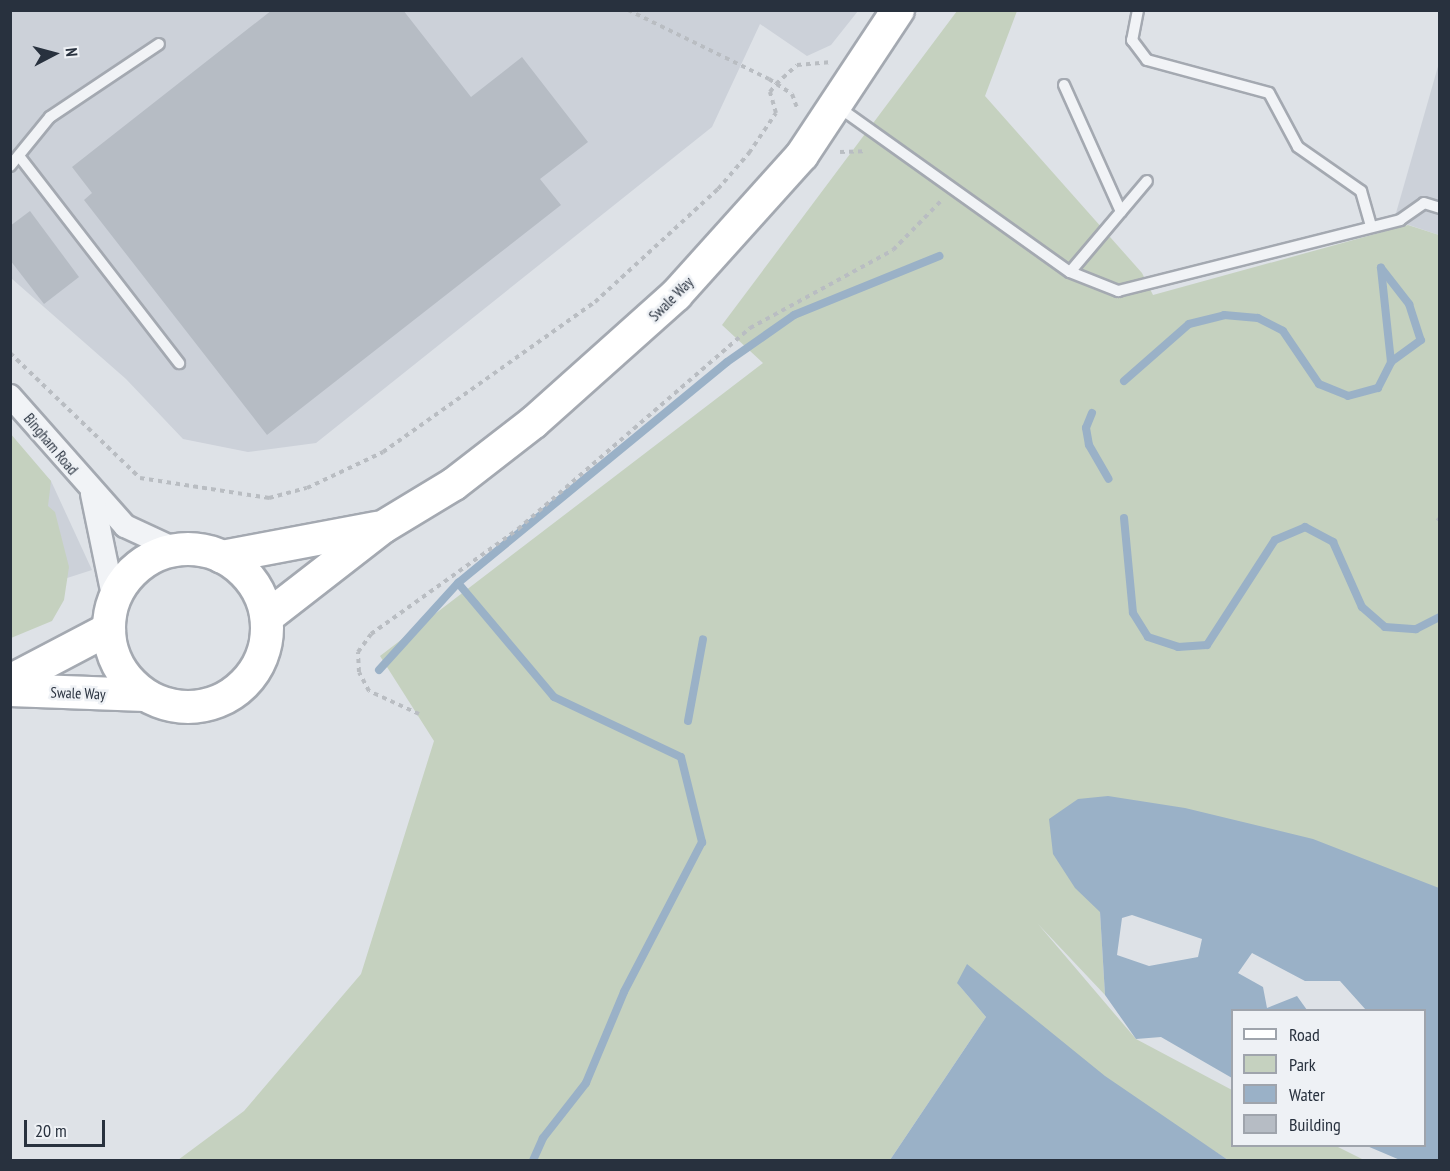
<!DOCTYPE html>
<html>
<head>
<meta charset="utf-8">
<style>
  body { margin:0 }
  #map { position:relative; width:1450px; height:1171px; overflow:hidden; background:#dee2e7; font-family:"PT Sans Narrow",sans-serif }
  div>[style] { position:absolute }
  .built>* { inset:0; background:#ccd1d9 }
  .green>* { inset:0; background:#c5d1bf }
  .water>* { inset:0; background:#9ab1c7 }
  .stream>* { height:8px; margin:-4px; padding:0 4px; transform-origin:4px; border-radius:4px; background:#9ab1c7 }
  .building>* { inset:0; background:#b6bcc4 }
  .path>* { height:4px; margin-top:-2px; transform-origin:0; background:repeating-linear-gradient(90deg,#b9bdc2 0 4.5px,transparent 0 9px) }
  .roads { filter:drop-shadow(2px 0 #a4a9b1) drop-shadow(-2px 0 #a4a9b1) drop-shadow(0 2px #a4a9b1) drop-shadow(0 -2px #a4a9b1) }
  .lane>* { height:10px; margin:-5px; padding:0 5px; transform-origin:5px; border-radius:5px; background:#f1f3f6 }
  .street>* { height:22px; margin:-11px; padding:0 11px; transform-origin:11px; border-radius:11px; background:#f1f3f6 }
  .secondary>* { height:32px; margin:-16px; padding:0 16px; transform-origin:16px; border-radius:16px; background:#fff }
  .secondary>.ring { margin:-16px; padding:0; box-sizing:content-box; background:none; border:32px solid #fff; border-radius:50% }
  span { translate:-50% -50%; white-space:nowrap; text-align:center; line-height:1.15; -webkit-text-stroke:5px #eef1f5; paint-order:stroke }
  .street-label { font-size:15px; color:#28313e }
  .frame { position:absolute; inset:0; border:12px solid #28313e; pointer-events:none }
  .legend { position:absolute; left:1231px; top:1009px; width:195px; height:138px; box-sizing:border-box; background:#eef1f5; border:2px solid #9fa4ac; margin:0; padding:8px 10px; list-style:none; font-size:18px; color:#28313e }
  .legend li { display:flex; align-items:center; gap:12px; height:30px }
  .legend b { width:30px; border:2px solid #9fa4ac }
  .north { position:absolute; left:24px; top:24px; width:60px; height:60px; -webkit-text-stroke:4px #eef1f5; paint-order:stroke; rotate:84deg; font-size:16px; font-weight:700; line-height:24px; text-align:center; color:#28313e }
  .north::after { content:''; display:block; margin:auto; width:21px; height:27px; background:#28313e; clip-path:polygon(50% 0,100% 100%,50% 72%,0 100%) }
  .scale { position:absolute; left:24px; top:1120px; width:81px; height:27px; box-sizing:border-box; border:3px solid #28313e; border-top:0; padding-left:8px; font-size:18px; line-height:21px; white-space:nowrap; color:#28313e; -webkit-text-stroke:4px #eef1f5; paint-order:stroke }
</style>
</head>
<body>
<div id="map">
  <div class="built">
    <div style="clip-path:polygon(11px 11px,858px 11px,831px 45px,807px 56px,760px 24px,712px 127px,316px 443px,248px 452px,183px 439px,126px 379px,11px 278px)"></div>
    <div style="clip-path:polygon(1439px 63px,1439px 235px,1394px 220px)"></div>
    <div style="clip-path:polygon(10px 441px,51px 481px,92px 570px,11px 596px)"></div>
  </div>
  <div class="green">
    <div style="clip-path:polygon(957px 11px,1017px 11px,985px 96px,1142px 273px,1153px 295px,1408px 225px,1439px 235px,1439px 892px,1100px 912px,1105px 995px,1038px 924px,1136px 1039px,1232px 1090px,1232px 1146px,1336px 1146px,1364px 1160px,1228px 1160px,958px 984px,986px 1017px,890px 1160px,178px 1160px,244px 1111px,361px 974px,434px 741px,380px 656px,763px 363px,722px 325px)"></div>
    <div style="clip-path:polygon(10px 433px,51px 481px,48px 506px,55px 512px,69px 567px,64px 600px,52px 621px,11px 638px)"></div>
  </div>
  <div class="water">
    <div style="clip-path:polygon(evenodd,1108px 796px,1185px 808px,1313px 839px,1439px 888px,1439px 1160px,1400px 1160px,1367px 1146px,1424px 1146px,1424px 1010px,1366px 1010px,1340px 981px,1305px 981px,1252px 953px,1238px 973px,1263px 987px,1267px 1008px,1297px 996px,1307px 1010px,1232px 1010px,1232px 1078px,1161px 1037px,1136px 1039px,1105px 995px,1100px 912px,1075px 888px,1053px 854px,1049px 819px,1078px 799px,1108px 796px,1132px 915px,1202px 939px,1198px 957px,1149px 966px,1117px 955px,1122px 918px,1132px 915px)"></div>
    <div style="clip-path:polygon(967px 964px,1105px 1076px,1228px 1160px,890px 1160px,986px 1017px,957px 983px)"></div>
  </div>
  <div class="stream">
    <div style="left:1124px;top:381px;width:86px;rotate:-41.2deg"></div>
    <div style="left:1189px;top:324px;width:36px;rotate:-14deg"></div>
    <div style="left:1224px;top:315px;width:34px;rotate:5deg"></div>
    <div style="left:1258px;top:318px;width:28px;rotate:27deg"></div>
    <div style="left:1283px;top:331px;width:64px;rotate:55.8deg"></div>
    <div style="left:1319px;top:384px;width:31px;rotate:22deg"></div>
    <div style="left:1348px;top:396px;width:31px;rotate:-15deg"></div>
    <div style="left:1378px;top:388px;width:29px;rotate:-63deg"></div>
    <div style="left:1391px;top:362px;width:95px;rotate:-96.1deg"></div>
    <div style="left:1381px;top:268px;width:46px;rotate:52.1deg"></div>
    <div style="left:1409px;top:304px;width:38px;rotate:72deg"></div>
    <div style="left:1421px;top:340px;width:37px;rotate:144deg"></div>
    <div style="left:1092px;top:413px;width:16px;rotate:112deg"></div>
    <div style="left:1086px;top:428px;width:17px;rotate:80deg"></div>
    <div style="left:1089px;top:445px;width:39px;rotate:60deg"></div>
    <div style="left:1124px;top:518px;width:95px;rotate:84.6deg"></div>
    <div style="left:1133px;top:613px;width:28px;rotate:58deg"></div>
    <div style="left:1148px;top:637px;width:32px;rotate:18deg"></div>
    <div style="left:1178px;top:647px;width:29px;rotate:-4deg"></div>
    <div style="left:1207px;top:645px;width:125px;rotate:-57.1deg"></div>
    <div style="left:1275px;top:540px;width:33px;rotate:-23deg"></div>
    <div style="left:1305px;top:527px;width:32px;rotate:28deg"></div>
    <div style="left:1333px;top:542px;width:71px;rotate:66deg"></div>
    <div style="left:1362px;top:607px;width:30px;rotate:41deg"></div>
    <div style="left:1385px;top:627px;width:31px;rotate:4deg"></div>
    <div style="left:1416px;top:629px;width:27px;rotate:-27deg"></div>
    <div style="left:458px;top:583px;width:149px;rotate:49.9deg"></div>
    <div style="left:554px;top:697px;width:140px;rotate:25.3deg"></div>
    <div style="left:681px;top:757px;width:88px;rotate:76.1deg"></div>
    <div style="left:702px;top:842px;width:169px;rotate:117.5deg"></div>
    <div style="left:624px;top:992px;width:99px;rotate:112.7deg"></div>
    <div style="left:586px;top:1083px;width:70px;rotate:128deg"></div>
    <div style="left:543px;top:1138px;width:24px;rotate:114deg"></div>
    <div style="left:379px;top:670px;width:118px;rotate:-47.8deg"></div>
    <div style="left:458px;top:583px;width:348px;rotate:-39.4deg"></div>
    <div style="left:727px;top:362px;width:82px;rotate:-35deg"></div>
    <div style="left:794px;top:315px;width:157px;rotate:-22.1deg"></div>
    <div style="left:688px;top:721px;width:83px;rotate:-79.6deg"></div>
  </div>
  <div class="building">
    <div style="clip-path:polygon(272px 10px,403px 10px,471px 97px,522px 57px,588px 142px,540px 179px,561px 205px,267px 435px,84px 200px,92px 193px,72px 167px)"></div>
    <div style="clip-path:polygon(30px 211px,79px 277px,44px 304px,10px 260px,10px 226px)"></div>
  </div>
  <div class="path">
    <div style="left:628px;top:10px;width:157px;rotate:26.1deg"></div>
    <div style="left:769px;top:79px;width:27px;rotate:33deg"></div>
    <div style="left:792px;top:94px;width:15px;rotate:70deg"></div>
    <div style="left:840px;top:152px;width:25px;rotate:-2deg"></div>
    <div style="left:10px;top:353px;width:180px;rotate:43.9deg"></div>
    <div style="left:140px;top:478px;width:131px;rotate:8.8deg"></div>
    <div style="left:269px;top:498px;width:39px;rotate:-15deg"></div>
    <div style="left:307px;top:488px;width:84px;rotate:-25.3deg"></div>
    <div style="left:383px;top:452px;width:260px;rotate:-35.3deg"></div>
    <div style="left:595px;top:302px;width:167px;rotate:-42.6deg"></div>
    <div style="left:718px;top:189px;width:48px;rotate:-49.3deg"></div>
    <div style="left:749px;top:153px;width:48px;rotate:-56deg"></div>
    <div style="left:776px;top:113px;width:22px;rotate:-106deg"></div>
    <div style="left:770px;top:92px;width:10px;rotate:-53deg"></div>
    <div style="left:776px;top:84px;width:28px;rotate:-42deg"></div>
    <div style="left:797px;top:65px;width:32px;rotate:-5deg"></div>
    <div style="left:1437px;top:521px;width:4px;rotate:-45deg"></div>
    <div style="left:419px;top:714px;width:55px;rotate:-155.3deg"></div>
    <div style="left:369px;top:691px;width:21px;rotate:-118deg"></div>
    <div style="left:359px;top:672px;width:20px;rotate:-93deg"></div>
    <div style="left:358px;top:652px;width:22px;rotate:-54deg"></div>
    <div style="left:371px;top:634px;width:181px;rotate:-35.5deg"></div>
    <div style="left:518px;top:529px;width:307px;rotate:-40.9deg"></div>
    <div style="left:750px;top:328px;width:163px;rotate:-28.6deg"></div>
    <div style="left:893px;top:250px;width:69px;rotate:-45.6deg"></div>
  </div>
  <div class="roads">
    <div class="lane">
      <div style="left:1138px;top:10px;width:31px;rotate:101deg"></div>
      <div style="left:1132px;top:40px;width:25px;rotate:53deg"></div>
      <div style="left:1147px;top:60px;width:126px;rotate:15.1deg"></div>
      <div style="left:1269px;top:93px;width:61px;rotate:61.8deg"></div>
      <div style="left:1298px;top:147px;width:77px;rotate:34.9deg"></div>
      <div style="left:1361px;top:191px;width:37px;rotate:74deg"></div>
      <div style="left:1064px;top:85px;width:139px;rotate:65.8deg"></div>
      <div style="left:837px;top:106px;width:286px;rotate:35.5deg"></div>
      <div style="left:1070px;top:272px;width:52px;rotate:21.6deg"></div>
      <div style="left:1118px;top:291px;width:291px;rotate:-14.1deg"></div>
      <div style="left:1400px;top:220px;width:29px;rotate:-35deg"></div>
      <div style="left:1424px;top:203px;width:17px;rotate:17deg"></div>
      <div style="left:19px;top:156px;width:262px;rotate:52.3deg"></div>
      <div style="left:10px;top:166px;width:63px;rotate:-50.8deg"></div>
      <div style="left:50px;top:117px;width:131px;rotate:-33.8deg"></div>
      <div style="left:1070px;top:272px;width:119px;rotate:-49.8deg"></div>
    </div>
    <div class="street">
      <div style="left:10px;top:396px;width:174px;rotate:48.5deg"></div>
      <div style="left:125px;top:526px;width:57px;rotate:24.8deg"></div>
      <div style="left:92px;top:494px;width:108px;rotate:78.3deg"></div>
    </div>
    <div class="secondary">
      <div class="ring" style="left:109px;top:549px;width:126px;height:126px"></div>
      <div style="left:222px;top:557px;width:157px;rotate:-10.7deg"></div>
      <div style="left:267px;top:617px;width:147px;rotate:-37.8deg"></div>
      <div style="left:383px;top:527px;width:83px;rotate:-31.2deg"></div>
      <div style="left:454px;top:484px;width:101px;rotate:-37.8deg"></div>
      <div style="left:534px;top:422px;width:191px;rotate:-41.8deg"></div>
      <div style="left:676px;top:295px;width:188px;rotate:-48deg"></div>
      <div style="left:802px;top:155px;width:174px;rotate:-56.5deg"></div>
      <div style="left:10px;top:681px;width:112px;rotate:-27.7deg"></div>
      <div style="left:10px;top:690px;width:135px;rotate:2.1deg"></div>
    </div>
  </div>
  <div class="street-label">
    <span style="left:671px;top:299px;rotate:-45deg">Swale Way</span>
    <span style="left:51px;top:444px;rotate:50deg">Bingham Road</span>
    <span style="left:78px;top:693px;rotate:2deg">Swale Way</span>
  </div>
  <div class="frame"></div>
  <ul class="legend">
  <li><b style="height:8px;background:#fff"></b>Road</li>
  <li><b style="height:16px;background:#c5d1bf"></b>Park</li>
  <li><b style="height:16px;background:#9ab1c7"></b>Water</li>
  <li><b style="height:16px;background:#b6bcc4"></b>Building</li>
  </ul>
  <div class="north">N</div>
  <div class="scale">20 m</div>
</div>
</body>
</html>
